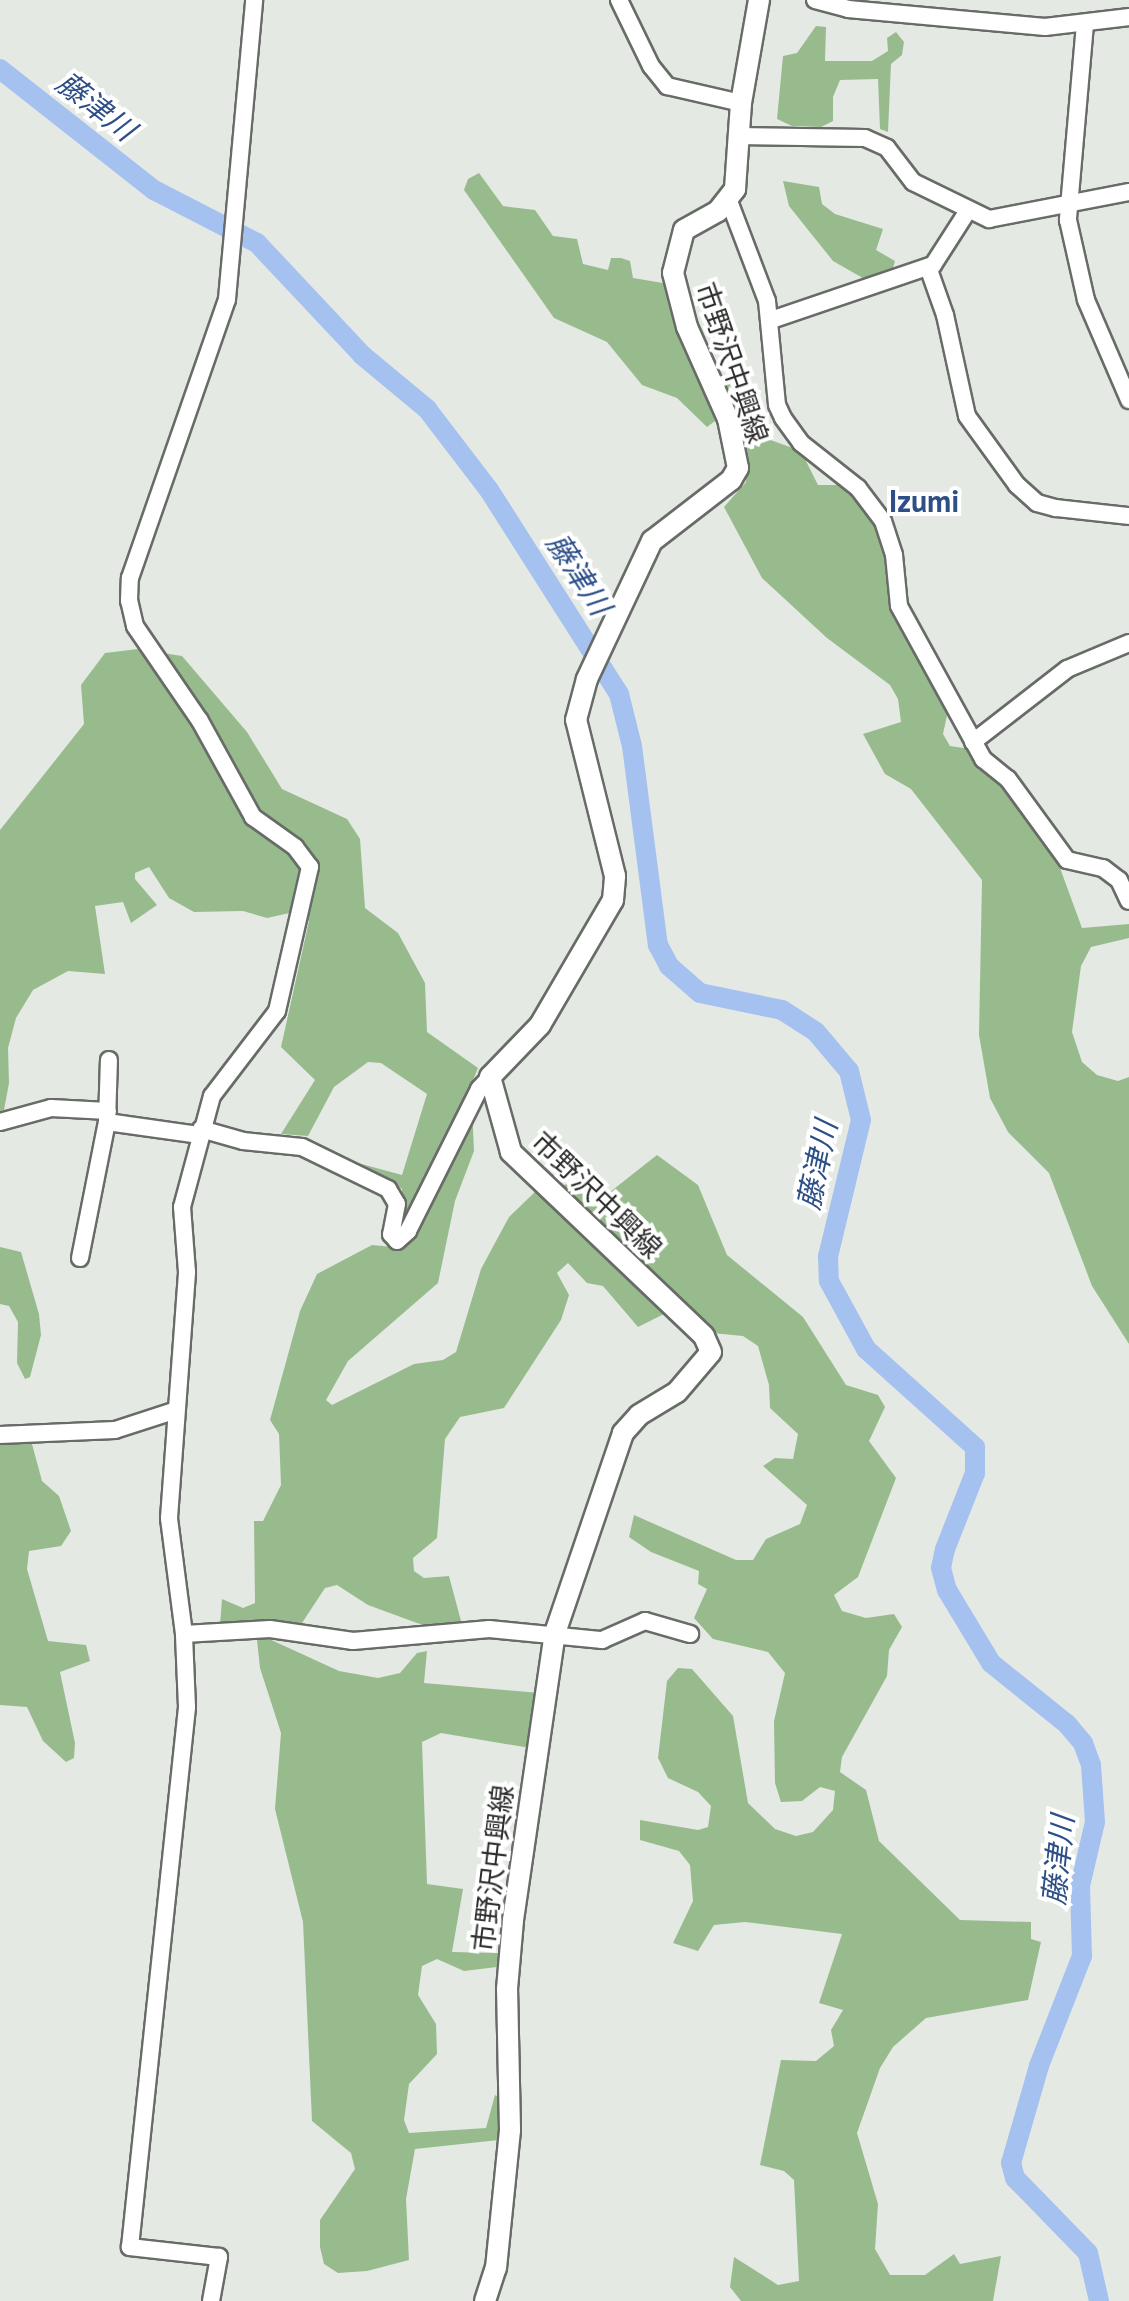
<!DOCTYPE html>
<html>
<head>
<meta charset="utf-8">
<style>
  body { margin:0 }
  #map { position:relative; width:1129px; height:2301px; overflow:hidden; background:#e5e9e4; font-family:"PT Sans","Noto Sans JP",sans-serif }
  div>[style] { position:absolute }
  .forest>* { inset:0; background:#98bb8e }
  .river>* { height:20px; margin:-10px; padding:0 10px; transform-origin:10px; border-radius:10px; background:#a5c1f0 }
  .roads { filter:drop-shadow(2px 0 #686c67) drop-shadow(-2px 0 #686c67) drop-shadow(0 2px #686c67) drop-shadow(0 -2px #686c67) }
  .minor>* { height:16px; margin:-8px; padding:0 8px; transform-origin:8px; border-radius:8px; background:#fff }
  .major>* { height:20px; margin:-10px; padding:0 10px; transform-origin:10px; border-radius:10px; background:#fff }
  span { translate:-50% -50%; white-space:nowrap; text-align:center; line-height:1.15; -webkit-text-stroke:8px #fff; paint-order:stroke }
  .street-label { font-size:28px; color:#2c2e2c }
  .water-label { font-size:30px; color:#2d4f88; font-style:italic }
  .neighbourhood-label { font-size:30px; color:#2d4e86; font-weight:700 }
</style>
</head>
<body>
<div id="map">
  <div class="forest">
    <div style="clip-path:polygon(816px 26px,826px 27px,825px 61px,872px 61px,888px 51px,887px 38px,896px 32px,904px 42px,902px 55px,891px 64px,888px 132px,880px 129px,878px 79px,840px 80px,833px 97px,833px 121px,821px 127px,792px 126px,777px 119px,783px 56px,797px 53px)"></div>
    <div style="clip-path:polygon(479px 173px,503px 206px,535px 210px,553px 236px,577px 239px,583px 264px,608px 270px,611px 258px,621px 258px,630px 261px,633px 278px,663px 283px,715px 421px,707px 427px,677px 398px,642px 385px,607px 342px,554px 318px,464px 190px,468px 179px)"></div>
    <div style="clip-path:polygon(783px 181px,819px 187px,822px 204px,835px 214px,883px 229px,876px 250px,895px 261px,891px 275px,868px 281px,833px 261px,789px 206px)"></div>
    <div style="clip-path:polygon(739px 373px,765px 438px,801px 451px,818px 485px,839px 485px,866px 502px,889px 554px,890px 610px,913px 639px,948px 711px,943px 734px,950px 746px,970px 749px,1005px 785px,1060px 868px,1082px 928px,1129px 924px,1129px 938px,1091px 947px,1081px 966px,1072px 1032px,1082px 1062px,1097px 1075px,1118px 1081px,1129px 1077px,1129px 1344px,1092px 1286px,1049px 1173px,1008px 1132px,990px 1098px,979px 1035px,982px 880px,911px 789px,885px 774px,863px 734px,901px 722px,898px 699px,890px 685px,827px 638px,762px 578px,724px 507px,746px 482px,747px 458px,720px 383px)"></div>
    <div style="clip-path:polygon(138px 649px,182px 656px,247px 732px,282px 789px,347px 819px,360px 839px,365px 908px,398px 933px,425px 983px,427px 1032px,478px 1068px,471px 1085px,474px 1151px,455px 1201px,438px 1283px,348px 1361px,326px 1400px,332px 1405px,414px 1364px,443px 1360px,456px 1352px,481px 1269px,509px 1217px,537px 1190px,551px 1196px,566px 1184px,596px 1203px,657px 1155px,698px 1185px,727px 1255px,803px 1317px,846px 1385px,878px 1395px,885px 1407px,869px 1441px,896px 1478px,858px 1577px,834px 1595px,842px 1611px,866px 1618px,894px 1614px,902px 1627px,889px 1650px,887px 1676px,842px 1757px,840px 1772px,866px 1790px,879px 1841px,960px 1920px,1031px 1922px,1031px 1939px,1041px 1942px,1028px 2000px,926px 2018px,893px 2047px,880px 2068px,857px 2133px,878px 2204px,875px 2249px,890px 2275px,925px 2275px,954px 2254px,960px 2264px,1001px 2256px,993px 2301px,741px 2301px,730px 2287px,734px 2257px,778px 2285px,799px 2281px,794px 2180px,784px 2171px,760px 2165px,781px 2060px,816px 2061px,834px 2046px,831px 2030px,843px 2010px,819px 2003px,842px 1934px,745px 1922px,714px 1925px,698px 1951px,673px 1943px,693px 1901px,690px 1865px,679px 1851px,640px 1840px,640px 1820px,698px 1830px,708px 1827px,711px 1806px,698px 1792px,668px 1778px,658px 1758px,667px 1681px,678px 1668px,692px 1669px,733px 1716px,748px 1803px,775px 1829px,796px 1836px,813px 1832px,833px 1810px,835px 1791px,820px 1787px,802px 1801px,781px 1802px,775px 1783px,774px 1721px,785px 1673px,768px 1652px,713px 1639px,694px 1618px,707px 1589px,698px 1584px,699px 1571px,651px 1552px,629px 1537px,634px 1515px,736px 1560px,753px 1560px,766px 1539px,800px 1524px,807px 1505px,763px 1466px,775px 1458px,793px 1459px,798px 1434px,770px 1408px,769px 1385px,758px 1346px,743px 1336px,712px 1333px,684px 1304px,638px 1327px,603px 1286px,587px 1283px,568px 1263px,557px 1273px,569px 1295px,561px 1320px,504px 1408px,460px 1417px,445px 1439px,437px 1538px,413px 1558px,414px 1571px,424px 1578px,449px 1576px,461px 1621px,431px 1627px,417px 1623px,368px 1605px,337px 1585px,325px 1588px,302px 1623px,220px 1625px,222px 1599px,243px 1608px,255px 1603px,254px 1521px,263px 1521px,281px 1485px,279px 1434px,270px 1420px,300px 1311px,317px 1274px,372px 1245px,403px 1248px,412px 1233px,400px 1225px,402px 1189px,343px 1159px,402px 1175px,427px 1094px,381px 1063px,368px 1062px,334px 1087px,308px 1136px,281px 1134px,315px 1080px,281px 1047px,309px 921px,294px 912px,267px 918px,243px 911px,194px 912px,169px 898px,149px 867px,135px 873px,135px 879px,157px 905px,131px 923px,123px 902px,95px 906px,105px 974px,68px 971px,33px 990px,16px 1018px,8px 1048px,9px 1083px,4px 1110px,0 1111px,0 830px,84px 724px,81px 685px,105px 653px)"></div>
    <div style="clip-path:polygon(0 1247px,21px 1252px,39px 1314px,41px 1335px,30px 1377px,25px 1379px,17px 1363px,18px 1322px,9px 1306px,0 1304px)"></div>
    <div style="clip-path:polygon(0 1443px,32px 1444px,42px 1481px,59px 1496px,71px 1531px,61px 1546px,29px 1551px,27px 1569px,48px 1641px,86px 1645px,90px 1661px,60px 1672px,75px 1743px,74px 1758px,66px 1762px,43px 1741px,27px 1707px,0 1705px)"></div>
    <div style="clip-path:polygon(267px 1638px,339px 1671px,378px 1678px,400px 1673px,417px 1653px,427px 1651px,424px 1683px,540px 1693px,530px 1748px,441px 1733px,422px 1742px,427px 1884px,463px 1889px,452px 1952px,498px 1953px,497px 1967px,464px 1971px,437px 1959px,422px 1966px,418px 1995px,436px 2024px,437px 2054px,409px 2084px,404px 2120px,409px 2133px,486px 2128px,495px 2095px,503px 2099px,499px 2140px,415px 2149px,406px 2199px,409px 2260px,367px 2271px,338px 2273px,324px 2264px,320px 2247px,320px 2220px,355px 2169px,351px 2153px,312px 2121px,303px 1922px,275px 1809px,281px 1733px,260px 1668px,257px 1640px)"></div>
  </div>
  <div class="river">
    <div style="left:0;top:69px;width:196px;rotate:38.2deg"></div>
    <div style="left:154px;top:190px;width:116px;rotate:27.2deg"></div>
    <div style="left:257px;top:243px;width:154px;rotate:46.8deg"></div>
    <div style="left:362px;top:355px;width:85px;rotate:39.7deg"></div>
    <div style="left:427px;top:409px;width:102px;rotate:52.6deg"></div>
    <div style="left:489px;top:490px;width:242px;rotate:57.5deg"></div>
    <div style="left:619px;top:694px;width:54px;rotate:76deg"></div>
    <div style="left:632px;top:746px;width:201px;rotate:82.6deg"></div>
    <div style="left:658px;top:945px;width:24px;rotate:62deg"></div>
    <div style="left:669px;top:966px;width:41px;rotate:41.1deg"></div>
    <div style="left:700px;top:993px;width:84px;rotate:11.7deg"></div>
    <div style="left:782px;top:1010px;width:40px;rotate:32.9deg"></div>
    <div style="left:816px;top:1032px;width:51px;rotate:49.8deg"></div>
    <div style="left:849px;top:1071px;width:50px;rotate:76.2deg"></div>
    <div style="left:861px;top:1120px;width:140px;rotate:103.6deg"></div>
    <div style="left:828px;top:1256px;width:25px;rotate:88deg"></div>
    <div style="left:829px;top:1281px;width:77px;rotate:61.4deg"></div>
    <div style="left:866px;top:1349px;width:147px;rotate:42deg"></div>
    <div style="left:975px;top:1447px;width:26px;rotate:90deg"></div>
    <div style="left:975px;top:1473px;width:82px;rotate:111.5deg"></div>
    <div style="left:945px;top:1549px;width:19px;rotate:102deg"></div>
    <div style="left:941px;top:1568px;width:23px;rotate:75deg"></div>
    <div style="left:947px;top:1590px;width:85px;rotate:58.9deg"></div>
    <div style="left:991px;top:1663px;width:97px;rotate:38.8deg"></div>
    <div style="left:1067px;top:1724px;width:25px;rotate:50deg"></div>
    <div style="left:1083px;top:1743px;width:23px;rotate:70deg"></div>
    <div style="left:1091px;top:1765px;width:57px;rotate:86deg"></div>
    <div style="left:1095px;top:1822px;width:66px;rotate:103.2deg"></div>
    <div style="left:1080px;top:1886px;width:70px;rotate:88.4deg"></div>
    <div style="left:1082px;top:1956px;width:118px;rotate:111.4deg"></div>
    <div style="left:1039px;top:2066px;width:101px;rotate:106.1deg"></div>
    <div style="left:1011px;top:2163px;width:16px;rotate:75deg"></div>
    <div style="left:1015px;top:2178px;width:105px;rotate:45.8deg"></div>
    <div style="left:1088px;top:2253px;width:49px;rotate:77.1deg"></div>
  </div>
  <div class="roads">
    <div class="minor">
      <div style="left:619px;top:0;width:73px;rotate:64.1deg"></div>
      <div style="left:651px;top:66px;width:26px;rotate:51deg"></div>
      <div style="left:667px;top:86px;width:76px;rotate:12.9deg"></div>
      <div style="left:815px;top:0;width:34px;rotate:15deg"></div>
      <div style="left:848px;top:9px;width:198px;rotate:5.2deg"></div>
      <div style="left:1045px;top:27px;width:85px;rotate:-6.8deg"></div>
      <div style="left:1085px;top:24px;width:197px;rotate:95deg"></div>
      <div style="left:1068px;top:220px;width:82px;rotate:77.3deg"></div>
      <div style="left:1086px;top:300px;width:109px;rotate:66.7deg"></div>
      <div style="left:738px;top:136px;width:127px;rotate:0.9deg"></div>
      <div style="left:865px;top:138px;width:24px;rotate:24deg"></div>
      <div style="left:887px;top:148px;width:43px;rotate:52.6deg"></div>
      <div style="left:913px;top:182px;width:85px;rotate:26deg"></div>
      <div style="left:989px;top:219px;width:143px;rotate:-10.9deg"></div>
      <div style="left:729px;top:201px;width:107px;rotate:69.2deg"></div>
      <div style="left:767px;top:301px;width:104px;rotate:84.5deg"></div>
      <div style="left:777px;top:405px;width:14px;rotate:65deg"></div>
      <div style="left:783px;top:418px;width:31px;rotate:54deg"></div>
      <div style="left:801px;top:443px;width:73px;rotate:38.3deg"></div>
      <div style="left:858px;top:488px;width:41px;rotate:52.9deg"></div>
      <div style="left:883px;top:521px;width:36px;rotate:72deg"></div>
      <div style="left:894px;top:555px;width:51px;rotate:84.4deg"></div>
      <div style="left:899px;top:606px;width:175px;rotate:61.2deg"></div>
      <div style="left:983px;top:759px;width:32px;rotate:39deg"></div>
      <div style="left:1008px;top:779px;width:100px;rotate:53.9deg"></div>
      <div style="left:1067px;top:860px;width:37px;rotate:13deg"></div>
      <div style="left:1103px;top:868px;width:20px;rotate:37deg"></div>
      <div style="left:1119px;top:880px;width:23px;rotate:65deg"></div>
      <div style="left:928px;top:267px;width:51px;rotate:70.5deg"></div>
      <div style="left:945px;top:315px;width:103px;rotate:77.7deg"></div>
      <div style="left:967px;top:416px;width:85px;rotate:54.1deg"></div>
      <div style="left:1017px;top:485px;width:27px;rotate:42deg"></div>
      <div style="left:1037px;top:503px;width:20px;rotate:15deg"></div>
      <div style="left:1056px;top:508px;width:73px;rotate:6.3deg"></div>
      <div style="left:771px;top:320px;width:171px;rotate:-18.8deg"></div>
      <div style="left:933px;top:265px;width:63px;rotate:-57.3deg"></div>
      <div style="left:973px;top:742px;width:119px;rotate:-37.8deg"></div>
      <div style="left:1067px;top:669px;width:67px;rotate:-22.8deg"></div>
      <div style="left:0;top:1122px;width:53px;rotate:-15.4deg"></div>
      <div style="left:51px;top:1108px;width:57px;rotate:3deg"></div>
      <div style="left:107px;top:1122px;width:94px;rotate:8deg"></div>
      <div style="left:201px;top:1129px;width:44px;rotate:15.9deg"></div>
      <div style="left:243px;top:1141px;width:59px;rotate:5.8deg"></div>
      <div style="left:302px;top:1147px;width:96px;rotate:26deg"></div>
      <div style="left:388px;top:1189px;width:17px;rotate:59deg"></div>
      <div style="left:397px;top:1204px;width:31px;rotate:101deg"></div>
      <div style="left:391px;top:1234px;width:9px;rotate:49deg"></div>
      <div style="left:397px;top:1241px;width:15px;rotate:-42deg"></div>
      <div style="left:408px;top:1231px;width:159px;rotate:-63.4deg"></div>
      <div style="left:479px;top:1089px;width:16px;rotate:-47deg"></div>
      <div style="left:80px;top:1258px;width:139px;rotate:-78.8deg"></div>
      <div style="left:107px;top:1122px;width:62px;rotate:-88.2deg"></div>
      <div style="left:0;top:1435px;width:115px;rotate:-2.5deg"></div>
      <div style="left:115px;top:1430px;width:62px;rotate:-17.9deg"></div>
      <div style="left:184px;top:1634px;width:86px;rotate:-3.3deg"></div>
      <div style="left:270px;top:1629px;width:84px;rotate:8.2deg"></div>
      <div style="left:353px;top:1641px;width:137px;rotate:-5deg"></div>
      <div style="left:489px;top:1629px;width:114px;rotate:5.6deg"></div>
      <div style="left:602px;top:1640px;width:47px;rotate:-23.8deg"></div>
      <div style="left:645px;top:1621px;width:47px;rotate:16.1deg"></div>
      <div style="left:211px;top:2301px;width:45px;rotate:-79.7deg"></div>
      <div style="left:219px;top:2257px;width:90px;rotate:-173.6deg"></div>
      <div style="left:130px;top:2247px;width:543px;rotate:-83.97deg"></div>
      <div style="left:187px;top:1707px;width:73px;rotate:-92.4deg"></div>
      <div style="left:184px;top:1634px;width:117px;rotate:-97.4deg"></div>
      <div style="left:169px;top:1518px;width:247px;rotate:-85.8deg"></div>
      <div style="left:187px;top:1272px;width:65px;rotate:-94.4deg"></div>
      <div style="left:182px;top:1207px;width:115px;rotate:-74.9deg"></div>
      <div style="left:212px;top:1096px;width:107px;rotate:-52.6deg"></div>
      <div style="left:277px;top:1011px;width:148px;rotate:-77.1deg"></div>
      <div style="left:310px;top:867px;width:25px;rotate:-127deg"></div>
      <div style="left:295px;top:847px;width:52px;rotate:-144.5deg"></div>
      <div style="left:253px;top:817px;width:110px;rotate:-118.9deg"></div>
      <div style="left:200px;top:721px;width:115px;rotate:-124.4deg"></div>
      <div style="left:135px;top:626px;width:26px;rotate:-103deg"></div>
      <div style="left:129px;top:601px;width:23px;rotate:-88deg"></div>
      <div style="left:130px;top:578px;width:295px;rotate:-70.8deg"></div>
      <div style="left:227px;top:299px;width:300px;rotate:-84.8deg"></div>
    </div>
    <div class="major">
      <div style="left:485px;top:2301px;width:35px;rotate:-72deg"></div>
      <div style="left:496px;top:2268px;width:139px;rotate:-84.2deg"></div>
      <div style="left:510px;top:2130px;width:141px;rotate:-91.2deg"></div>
      <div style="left:507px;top:1989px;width:69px;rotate:-85deg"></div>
      <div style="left:513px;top:1920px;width:290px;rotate:-81.7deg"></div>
      <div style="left:555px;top:1633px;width:211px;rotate:-71.2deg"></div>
      <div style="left:623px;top:1433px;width:24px;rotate:-48deg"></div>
      <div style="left:639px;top:1415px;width:44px;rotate:-31.2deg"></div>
      <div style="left:677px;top:1392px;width:52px;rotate:-49.6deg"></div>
      <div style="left:711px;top:1352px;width:17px;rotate:-114deg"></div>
      <div style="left:704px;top:1336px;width:267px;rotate:-136.4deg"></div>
      <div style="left:511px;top:1152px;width:78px;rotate:-105.6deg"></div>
      <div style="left:490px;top:1077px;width:72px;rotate:-46.1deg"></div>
      <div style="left:540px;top:1025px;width:145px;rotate:-59.7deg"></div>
      <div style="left:613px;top:900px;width:24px;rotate:-85deg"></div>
      <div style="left:615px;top:876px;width:161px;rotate:-104deg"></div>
      <div style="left:576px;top:720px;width:42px;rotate:-75deg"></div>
      <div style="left:587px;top:679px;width:153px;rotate:-64.8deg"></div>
      <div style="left:652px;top:541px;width:100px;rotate:-37.7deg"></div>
      <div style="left:731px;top:480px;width:14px;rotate:-60deg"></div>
      <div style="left:738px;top:468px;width:50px;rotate:-101.5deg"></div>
      <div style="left:728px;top:419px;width:101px;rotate:-114deg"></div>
      <div style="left:687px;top:327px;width:56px;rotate:-104.5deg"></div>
      <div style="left:673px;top:273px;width:44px;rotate:-75.7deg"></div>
      <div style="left:684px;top:230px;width:39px;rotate:-29deg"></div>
      <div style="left:718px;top:211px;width:28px;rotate:-52deg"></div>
      <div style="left:735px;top:189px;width:86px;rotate:-86deg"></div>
      <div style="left:741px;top:103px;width:105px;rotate:-80.1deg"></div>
    </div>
  </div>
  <div class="street-label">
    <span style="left:732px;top:363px;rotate:71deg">市野沢中興線</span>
    <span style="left:597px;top:1195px;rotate:44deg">市野沢中興線</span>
    <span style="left:493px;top:1868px;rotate:-83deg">市野沢中興線</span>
  </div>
  <div class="water-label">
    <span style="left:96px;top:106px;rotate:38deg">藤津川</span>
    <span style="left:579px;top:574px;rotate:57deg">藤津川</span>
    <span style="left:817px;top:1165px;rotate:-78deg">藤津川</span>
    <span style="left:1058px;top:1860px;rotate:-84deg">藤津川</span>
  </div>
  <div class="neighbourhood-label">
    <span style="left:924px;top:501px">Izumi</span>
  </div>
</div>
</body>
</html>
